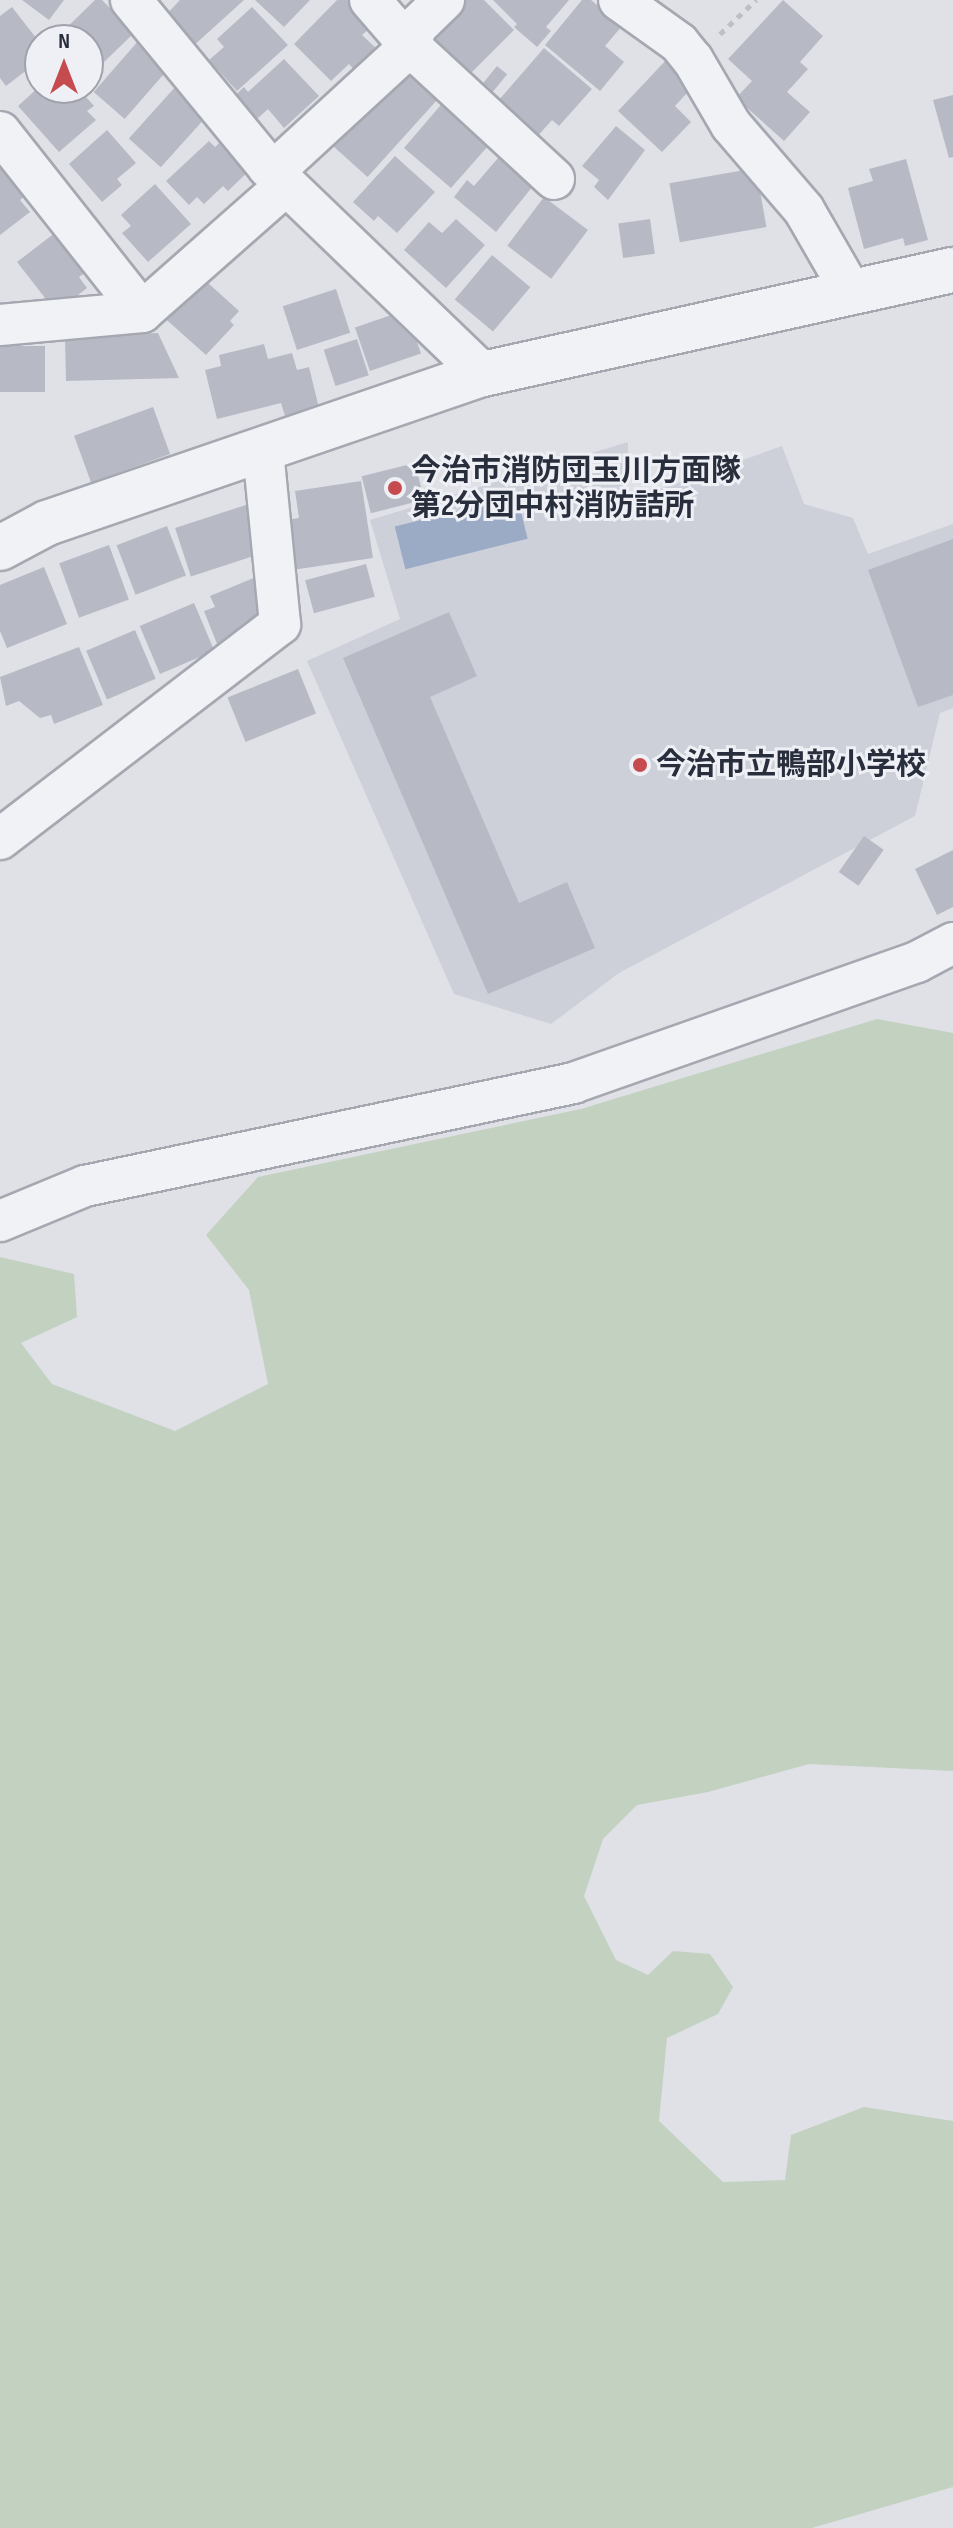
<!DOCTYPE html>
<html>
<head>
<meta charset="utf-8">
<style>
  body { margin:0 }
  #map { position:relative; width:953px; height:2528px; overflow:hidden; background:#dfe1e7; font-family:"Sofia Sans Condensed","Noto Sans JP",sans-serif }
  div>[style] { position:absolute }
  .built>* { inset:0; background:#cdd0d9 }
  .green>* { inset:0; background:#c3d1c1 }
  .water>* { inset:0; background:#9cabc5; transform-origin:0 0 }
  .building>* { inset:0; background:#b7bac4; transform-origin:0 0 }
  .path>* { height:5px; margin-top:-2.5px; transform-origin:0; background:repeating-linear-gradient(90deg,#bdbfc6 0 6px,transparent 0 12px) }
  .roads { filter:drop-shadow(2px 0 #a5a8b1) drop-shadow(-2px 0 #a5a8b1) drop-shadow(0 2px #a5a8b1) drop-shadow(0 -2px #a5a8b1) }
  .minor>* { height:40px; margin:-20px; padding:0 20px; transform-origin:20px; border-radius:20px; background:#f1f2f6 }
  .tertiary>* { height:44px; margin:-22px; padding:0 22px; transform-origin:22px; border-radius:22px; background:#f1f2f6 }
  .dots>* { width:22px; height:22px; translate:-50% -50%; box-sizing:border-box; border:4px solid #eef0f5; border-radius:50% }
  span { translate:-50% -50%; white-space:nowrap; text-align:center; line-height:1.15; -webkit-text-stroke:6px #eef0f5; paint-order:stroke }
  .poi-label { font-size:30px; color:#292e3d; font-weight:700 }
  .left { translate:0 -50%; text-align:left }
  .north { position:absolute; left:24px; top:24px; width:80px; height:80px; box-sizing:border-box; background:#eef0f5; border:2px solid #9fa2ab; border-radius:50%; rotate:0deg; font-size:22px; font-weight:700; line-height:32px; text-align:center; color:#292e3d }
  .north::after { content:''; display:block; margin:auto; width:28px; height:36px; background:#c54b4f; clip-path:polygon(50% 0,100% 100%,50% 72%,0 100%) }
</style>
</head>
<body>
<div id="map">
  <div class="built">
    <div style="clip-path:polygon(628px 442px,627px 501px,782px 446px,804px 504px,853px 518px,868px 554px,953px 524px,953px 708px,940px 713px,915px 816px,619px 973px,551px 1024px,454px 994px,307px 661px,400px 619px,370px 520px)"></div>
  </div>
  <div class="green">
    <div style="clip-path:polygon(877px 1019px,953px 1033px,953px 1771px,809px 1764px,708px 1792px,637px 1805px,603px 1839px,584px 1896px,616px 1960px,648px 1975px,673px 1951px,710px 1954px,733px 1987px,718px 2014px,667px 2038px,659px 2121px,723px 2182px,785px 2180px,791px 2135px,864px 2107px,953px 2121px,953px 2487px,812px 2528px,0 2528px,0 1257px,74px 1274px,77px 1317px,21px 1343px,52px 1384px,175px 1431px,268px 1384px,249px 1290px,206px 1235px,258px 1177px,581px 1109px)"></div>
  </div>
  <div class="water">
    <div style="left:517px;top:496px;width:44px;height:126px;rotate:76deg"></div>
  </div>
  <div class="building">
    <div style="clip-path:polygon(22px 0,64px 0,49px 20px)"></div>
    <div style="clip-path:polygon(95px 0,102px 0,134px 33px,103px 63px,93px 59px,88px 63px,88px 40px,54px 40px)"></div>
    <div style="clip-path:polygon(180px 0,244px 0,191px 48px,164px 17px)"></div>
    <div style="clip-path:polygon(255px 0,310px 0,284px 27px)"></div>
    <div style="clip-path:polygon(337px 0,351px 0,375px 23px,362px 35px,378px 50px,356px 72px,349px 64px,331px 81px,294px 44px)"></div>
    <div style="clip-path:polygon(464px 0,484px 0,514px 30px,466px 78px,432px 43px,433px 31px)"></div>
    <div style="clip-path:polygon(493px 0,569px 0,546px 27px,551px 31px,537px 47px,514px 27px,517px 24px)"></div>
    <div style="clip-path:polygon(582px 0,591px 0,622px 26px,605px 46px,624px 62px,600px 91px,545px 45px)"></div>
    <div style="clip-path:polygon(783px 0,823px 36px,800px 62px,808px 69px,787px 92px,810px 112px,784px 141px,736px 98px,752px 81px,728px 59px)"></div>
    <div style="clip-path:polygon(12px 7px,40px 43px,40px 60px,6px 86px,0 78px,0 16px)"></div>
    <div style="clip-path:polygon(252px 7px,288px 45px,237px 91px,209px 60px,224px 47px,217px 39px)"></div>
    <div style="left:139px;top:40px;width:41px;height:69px;rotate:41deg"></div>
    <div style="clip-path:polygon(544px 48px,592px 89px,559px 126px,552px 120px,535px 139px,498px 101px)"></div>
    <div style="left:403px;top:57px;width:54px;height:113px;rotate:42deg"></div>
    <div style="clip-path:polygon(669px 57px,697px 82px,675px 106px,691px 122px,662px 152px,618px 111px)"></div>
    <div style="clip-path:polygon(284px 59px,319px 96px,284px 128px,268px 109px,250px 125px,229px 101px,244px 87px,248px 92px)"></div>
    <div style="left:497px;top:66px;width:13px;height:32px;rotate:39deg"></div>
    <div style="left:177px;top:85px;width:43px;height:72px;rotate:42deg"></div>
    <div style="clip-path:polygon(40px 86px,78px 88px,94px 106px,87px 111px,96px 120px,59px 152px,18px 106px)"></div>
    <div style="clip-path:polygon(953px 95px,953px 157px,949px 158px,933px 100px)"></div>
    <div style="clip-path:polygon(445px 100px,485px 133px,480px 139px,488px 146px,451px 188px,404px 148px)"></div>
    <div style="clip-path:polygon(616px 126px,645px 150px,608px 200px,594px 187px,599px 180px,582px 166px)"></div>
    <div style="clip-path:polygon(107px 130px,136px 163px,117px 179px,122px 185px,102px 202px,69px 164px)"></div>
    <div style="clip-path:polygon(209px 141px,215px 147px,220px 142px,253px 167px,228px 191px,223px 186px,204px 204px,197px 197px,189px 205px,166px 181px)"></div>
    <div style="clip-path:polygon(395px 156px,435px 192px,397px 233px,378px 216px,374px 221px,353px 202px)"></div>
    <div style="clip-path:polygon(0 158px,27px 194px,20px 200px,30px 212px,0 235px)"></div>
    <div style="clip-path:polygon(498px 158px,533px 186px,496px 232px,454px 197px,467px 180px,474px 186px)"></div>
    <div style="clip-path:polygon(906px 159px,928px 240px,905px 246px,903px 238px,864px 249px,848px 188px,873px 181px,869px 169px)"></div>
    <div style="left:756px;top:168px;width:60px;height:88px;rotate:80deg"></div>
    <div style="clip-path:polygon(155px 184px,191px 224px,148px 262px,122px 233px,131px 226px,121px 215px)"></div>
    <div style="left:544px;top:197px;width:55px;height:61px;rotate:37deg"></div>
    <div style="clip-path:polygon(456px 219px,485px 245px,446px 288px,404px 250px,429px 222px,442px 233px)"></div>
    <div style="left:650px;top:219px;width:35px;height:32px;rotate:82deg"></div>
    <div style="clip-path:polygon(60px 229px,91px 268px,79px 277px,87px 288px,56px 312px,17px 262px)"></div>
    <div style="left:492px;top:255px;width:50px;height:58px;rotate:40deg"></div>
    <div style="clip-path:polygon(197px 273px,239px 311px,230px 321px,234px 325px,206px 355px,160px 314px)"></div>
    <div style="left:336px;top:289px;width:46px;height:56px;rotate:72deg"></div>
    <div style="left:406px;top:310px;width:46px;height:54px;rotate:71deg"></div>
    <div style="clip-path:polygon(158px 333px,179px 378px,66px 381px,65px 336px)"></div>
    <div style="left:357px;top:339px;width:38px;height:35px;rotate:72deg"></div>
    <div style="clip-path:polygon(264px 344px,268px 359px,292px 353px,297px 370px,309px 367px,319px 408px,285px 416px,281px 403px,217px 419px,205px 370px,221px 366px,219px 355px)"></div>
    <div style="left:0;top:346px;width:45px;height:46px"></div>
    <div style="left:153px;top:407px;width:50px;height:84px;rotate:70deg"></div>
    <div style="left:415px;top:463px;width:38px;height:55px;rotate:76deg"></div>
    <div style="clip-path:polygon(361px 481px,373px 558px,292px 570px,284px 520px,299px 518px,295px 491px)"></div>
    <div style="left:255px;top:502px;width:51px;height:84px;rotate:72deg"></div>
    <div style="left:167px;top:526px;width:53px;height:54px;rotate:69deg"></div>
    <div style="clip-path:polygon(953px 539px,953px 695px,918px 707px,868px 570px)"></div>
    <div style="left:109px;top:545px;width:58px;height:53px;rotate:70deg"></div>
    <div style="left:366px;top:564px;width:34px;height:63px;rotate:75deg"></div>
    <div style="clip-path:polygon(44px 567px,67px 624px,7px 648px,0 631px,0 585px)"></div>
    <div style="clip-path:polygon(256px 577px,273px 618px,223px 659px,204px 611px,215px 607px,210px 596px)"></div>
    <div style="left:194px;top:603px;width:52px;height:59px;rotate:67deg"></div>
    <div style="clip-path:polygon(449px 612px,477px 676px,430px 697px,519px 903px,567px 882px,595px 948px,488px 994px,343px 658px)"></div>
    <div style="left:135px;top:630px;width:53px;height:53px;rotate:67deg"></div>
    <div style="clip-path:polygon(79px 647px,103px 705px,54px 724px,51px 715px,40px 718px,19px 701px,6px 706px,0 677px)"></div>
    <div style="left:298px;top:669px;width:48px;height:76px;rotate:68deg"></div>
    <div style="left:864px;top:836px;width:24px;height:44px;rotate:35deg"></div>
    <div style="clip-path:polygon(953px 850px,953px 907px,937px 915px,915px 869px)"></div>
  </div>
  <div class="path">
    <div style="left:720px;top:34px;width:50px;rotate:-43.4deg"></div>
  </div>
  <div class="roads">
    <div class="minor">
      <div style="left:131px;top:0;width:216px;rotate:50.6deg"></div>
      <div style="left:268px;top:167px;width:298px;rotate:43.9deg"></div>
      <div style="left:370px;top:0;width:61px;rotate:49deg"></div>
      <div style="left:410px;top:46px;width:196px;rotate:42.7deg"></div>
      <div style="left:619px;top:0;width:74px;rotate:35.6deg"></div>
      <div style="left:679px;top:43px;width:22px;rotate:51deg"></div>
      <div style="left:693px;top:60px;width:75px;rotate:59.7deg"></div>
      <div style="left:731px;top:125px;width:112px;rotate:49.3deg"></div>
      <div style="left:804px;top:210px;width:96px;rotate:60deg"></div>
      <div style="left:0;top:132px;width:229px;rotate:51.7deg"></div>
      <div style="left:273px;top:172px;width:186px;rotate:-42.6deg"></div>
      <div style="left:410px;top:46px;width:20px;rotate:-72deg"></div>
      <div style="left:416px;top:27px;width:39px;rotate:-44deg"></div>
      <div style="left:0;top:325px;width:143px;rotate:-5.2deg"></div>
      <div style="left:142px;top:312px;width:192px;rotate:-41.4deg"></div>
      <div style="left:0;top:839px;width:353px;rotate:-37.5deg"></div>
      <div style="left:280px;top:624px;width:173px;rotate:-95.6deg"></div>
      <div style="left:0;top:1221px;width:92px;rotate:-22.4deg"></div>
      <div style="left:85px;top:1186px;width:499px;rotate:-11.9deg"></div>
      <div style="left:573px;top:1083px;width:365px;rotate:-19.4deg"></div>
      <div style="left:917px;top:962px;width:41px;rotate:-27.8deg"></div>
    </div>
    <div class="tertiary">
      <div style="left:0;top:548px;width:53px;rotate:-28deg"></div>
      <div style="left:47px;top:523px;width:461px;rotate:-18.9deg"></div>
      <div style="left:483px;top:374px;width:481px;rotate:-12.5deg"></div>
    </div>
  </div>
  <div class="dots">
    <div style="left:395px;top:488px;background:#c54b4f"></div>
    <div style="left:640px;top:765px;background:#c54b4f"></div>
  </div>
  <div class="poi-label">
    <span class="left" style="left:411px;top:488px">今治市消防団玉川方面隊<br>第2分団中村消防詰所</span>
    <span class="left" style="left:656px;top:765px">今治市立鴨部小学校</span>
  </div>
  <div class="north">N</div>
</div>
</body>
</html>
